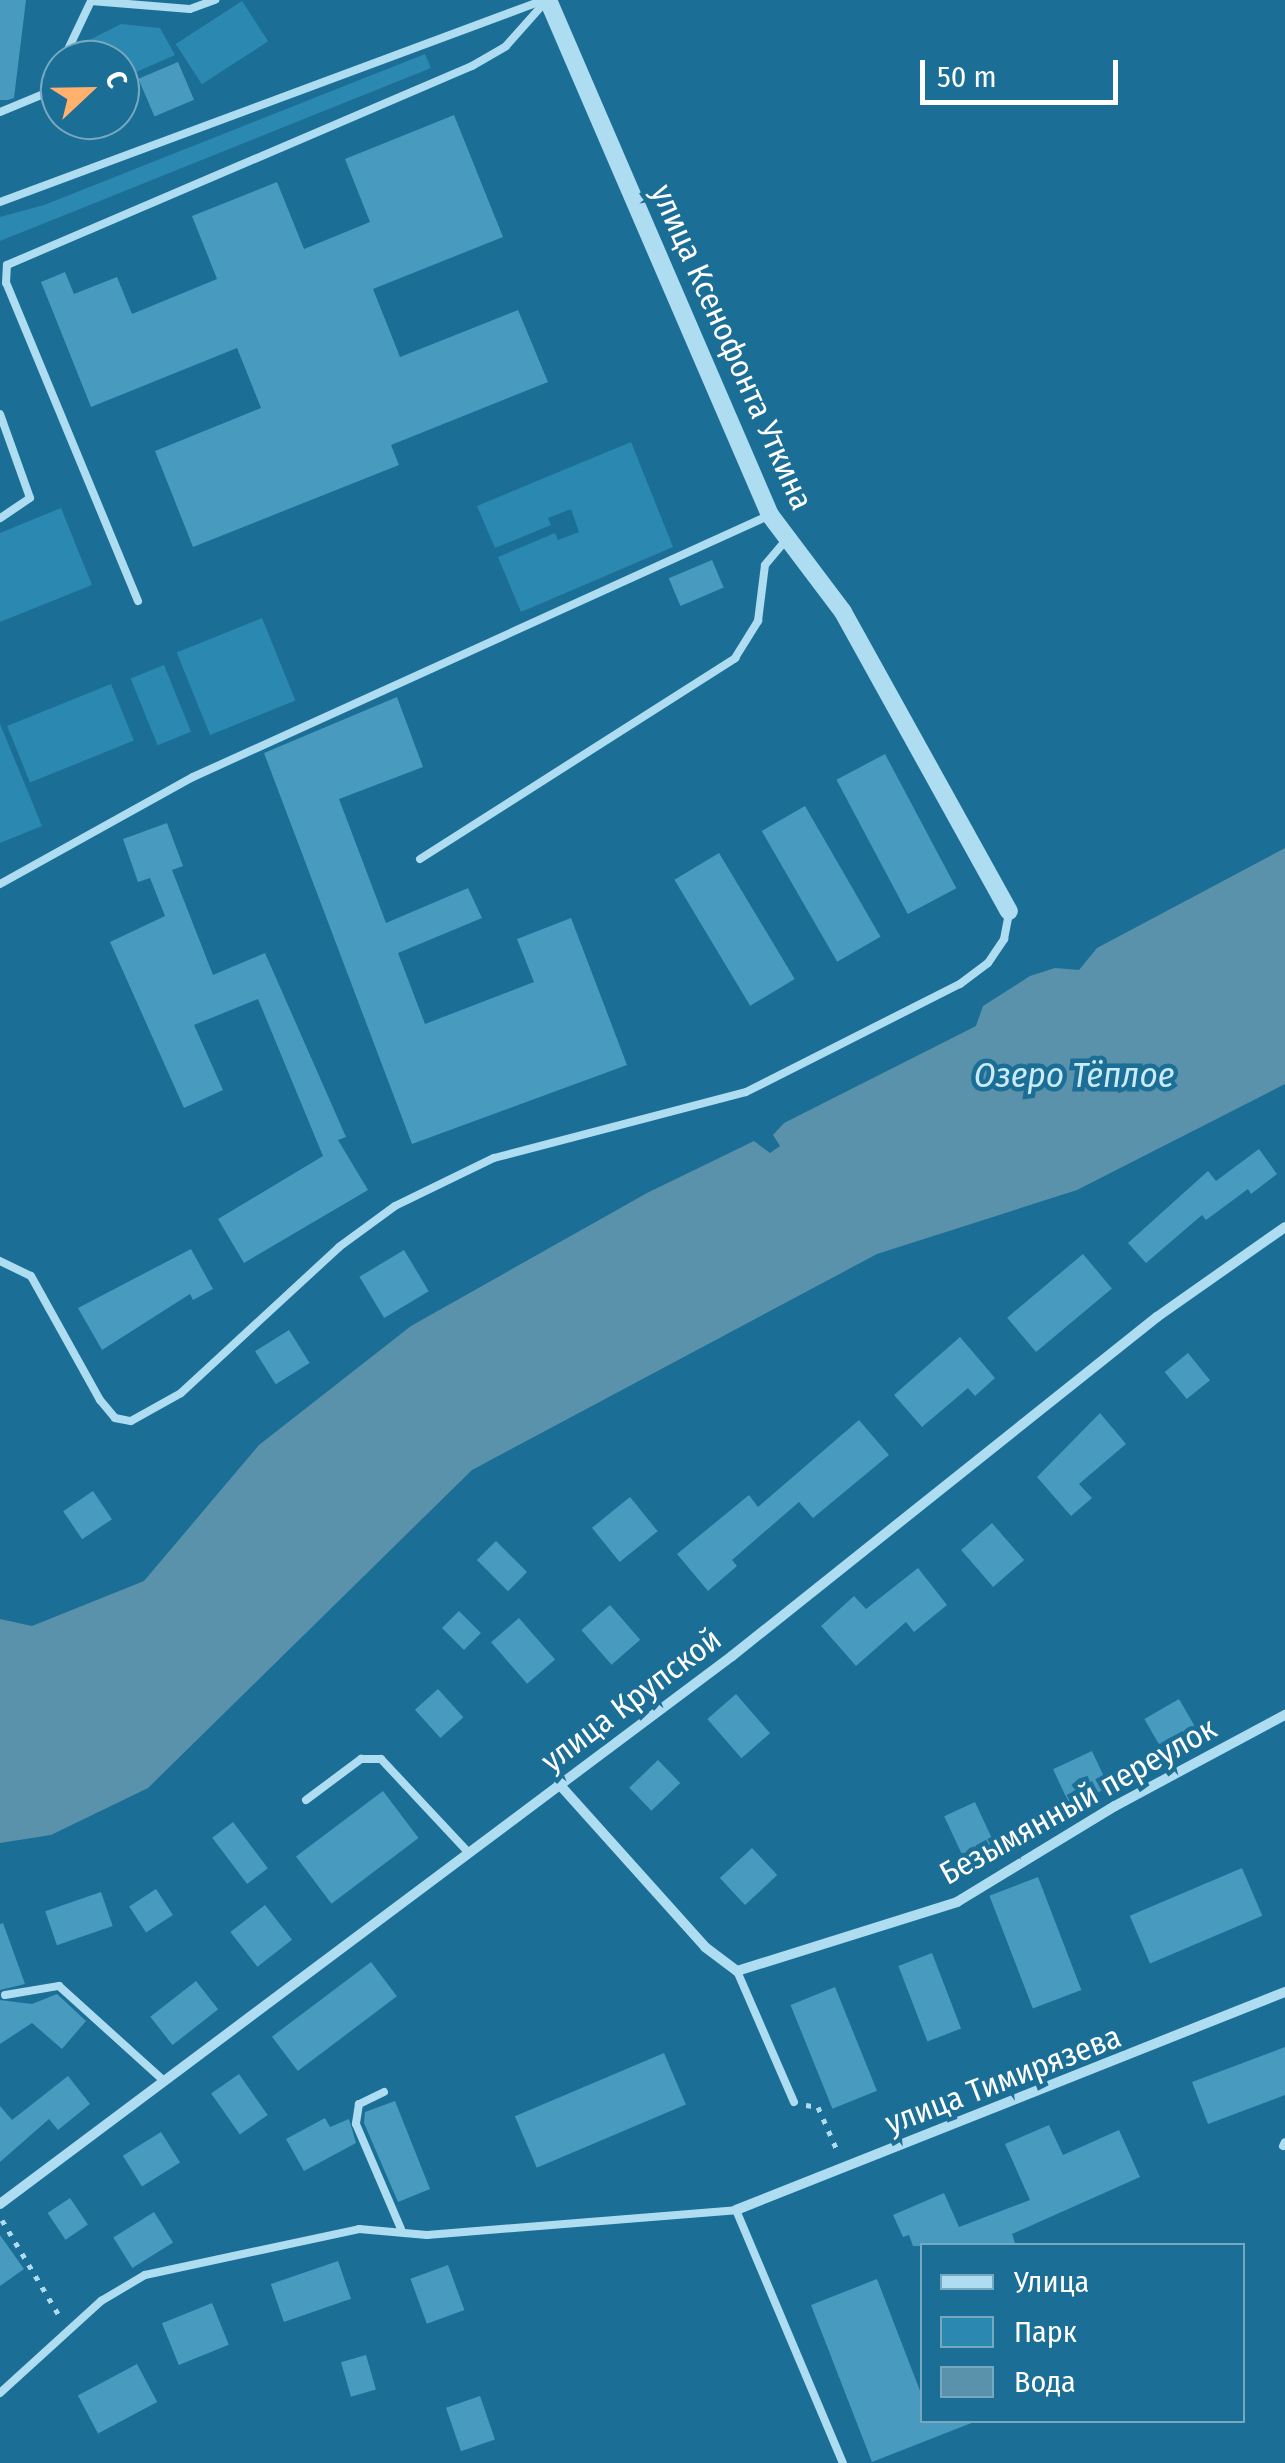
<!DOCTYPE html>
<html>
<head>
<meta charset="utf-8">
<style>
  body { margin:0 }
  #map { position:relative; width:1285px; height:2463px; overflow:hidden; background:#1b6e95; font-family:"Fira Sans Condensed",sans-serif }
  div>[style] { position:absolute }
  .green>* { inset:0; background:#2b88b1; transform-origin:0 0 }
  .water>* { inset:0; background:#5a92ab }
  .building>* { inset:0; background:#489abe; transform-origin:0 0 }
  .path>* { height:5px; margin-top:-2.5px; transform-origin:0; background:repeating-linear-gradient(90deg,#aedcf0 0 5px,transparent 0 13px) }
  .service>* { height:8px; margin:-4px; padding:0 4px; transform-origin:4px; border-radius:4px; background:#aedcf0 }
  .minor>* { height:10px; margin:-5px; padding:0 5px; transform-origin:5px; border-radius:5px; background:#aedcf0 }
  .tertiary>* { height:18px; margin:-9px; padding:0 9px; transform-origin:9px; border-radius:9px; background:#aedcf0 }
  span { translate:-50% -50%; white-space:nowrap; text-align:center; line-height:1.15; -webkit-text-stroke:9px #1b6e95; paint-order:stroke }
  .street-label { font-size:32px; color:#fff }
  .water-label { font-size:35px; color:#cbebf8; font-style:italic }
  .legend { position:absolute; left:920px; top:2243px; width:325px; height:180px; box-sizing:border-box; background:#1b6e95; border:2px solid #76a8bf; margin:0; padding:12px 18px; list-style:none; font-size:30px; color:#fff }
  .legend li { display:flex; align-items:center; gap:20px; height:50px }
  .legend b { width:50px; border:2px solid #76a8bf }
  .north { position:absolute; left:40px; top:40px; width:100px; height:100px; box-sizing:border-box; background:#1b6e95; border:2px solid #76a8bf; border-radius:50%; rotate:68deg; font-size:28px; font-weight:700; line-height:40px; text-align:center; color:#fff }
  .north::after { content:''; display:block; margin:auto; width:35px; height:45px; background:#ffb16d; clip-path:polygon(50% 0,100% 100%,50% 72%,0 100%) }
  .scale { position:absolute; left:920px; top:60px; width:198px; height:45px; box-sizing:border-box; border:5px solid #fff; border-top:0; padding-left:12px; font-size:30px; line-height:35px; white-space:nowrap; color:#fff; -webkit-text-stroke:8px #1b6e95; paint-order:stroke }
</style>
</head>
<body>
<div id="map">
  <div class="green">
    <div style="left:242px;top:1px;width:48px;height:79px;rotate:57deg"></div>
    <div style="clip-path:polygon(121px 24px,160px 28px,175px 55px,120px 79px,120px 60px,82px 60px,89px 40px)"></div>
    <div style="clip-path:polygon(425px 54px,431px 68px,0 241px,0 217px,44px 205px)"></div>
    <div style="clip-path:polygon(631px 442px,673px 547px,521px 612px,498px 557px,555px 533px,558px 540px,579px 532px,571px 509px,548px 518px,551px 525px,495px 548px,477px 506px)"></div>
    <div style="clip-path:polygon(61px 508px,92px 585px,0 622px,0 533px)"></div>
    <div style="left:262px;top:618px;width:89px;height:92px;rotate:68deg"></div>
    <div style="left:164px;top:665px;width:72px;height:36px;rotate:68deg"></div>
    <div style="left:111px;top:684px;width:61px;height:112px;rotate:68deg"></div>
    <div style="clip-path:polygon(0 724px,42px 826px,0 843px)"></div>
  </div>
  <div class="water">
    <div style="clip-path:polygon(1285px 848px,1285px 1084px,1077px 1190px,877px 1254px,472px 1470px,148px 1788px,51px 1835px,0 1843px,0 1619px,32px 1626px,144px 1581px,259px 1445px,411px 1326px,647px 1193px,754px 1141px,770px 1153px,780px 1146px,773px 1135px,784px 1123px,976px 1026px,983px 1006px,1030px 976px,1055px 968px,1079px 970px,1097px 948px)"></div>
  </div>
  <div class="building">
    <div style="clip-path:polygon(0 0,26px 0,14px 98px,8px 100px,0 100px)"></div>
    <div style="left:178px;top:62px;width:41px;height:43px;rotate:67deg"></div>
    <div style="clip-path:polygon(454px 115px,503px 237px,373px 289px,400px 357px,518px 310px,548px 382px,391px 445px,399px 465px,193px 547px,155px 451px,261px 408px,237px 348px,91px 407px,41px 282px,65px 272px,74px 294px,117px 277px,132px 314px,217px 279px,192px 216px,277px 182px,304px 249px,370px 222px,345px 159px)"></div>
    <div style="left:712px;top:560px;width:30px;height:47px;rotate:67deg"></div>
    <div style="clip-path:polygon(397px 697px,423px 767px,339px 799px,386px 923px,468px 888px,482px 918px,398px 953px,425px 1024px,534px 982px,517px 939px,571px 918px,627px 1065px,412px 1144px,264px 753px)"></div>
    <div style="left:885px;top:754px;width:152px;height:55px;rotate:62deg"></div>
    <div style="left:805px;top:806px;width:151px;height:50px;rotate:60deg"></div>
    <div style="clip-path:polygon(167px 823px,183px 866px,172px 870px,213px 975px,265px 953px,346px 1137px,338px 1140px,368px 1190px,244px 1263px,218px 1219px,323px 1156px,258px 999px,194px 1025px,223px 1090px,184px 1108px,110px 942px,165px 916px,150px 878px,138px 882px,123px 839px)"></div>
    <div style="left:719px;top:853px;width:147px;height:52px;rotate:59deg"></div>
    <div style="clip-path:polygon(1259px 1149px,1277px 1174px,1251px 1194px,1248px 1189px,1206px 1220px,1202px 1215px,1146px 1263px,1128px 1243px,1208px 1171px,1216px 1181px)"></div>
    <div style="clip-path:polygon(191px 1249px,213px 1289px,193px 1300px,190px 1294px,102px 1350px,78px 1308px)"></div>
    <div style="left:404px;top:1250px;width:48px;height:52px;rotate:59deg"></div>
    <div style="left:1083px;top:1254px;width:45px;height:99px;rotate:50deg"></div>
    <div style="left:289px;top:1330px;width:39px;height:40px;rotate:58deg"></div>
    <div style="clip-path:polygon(960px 1337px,995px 1378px,975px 1396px,968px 1388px,922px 1427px,894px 1395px)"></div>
    <div style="left:1188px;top:1353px;width:35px;height:30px;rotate:51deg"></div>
    <div style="clip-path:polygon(1100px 1413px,1126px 1444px,1079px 1484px,1092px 1498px,1071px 1516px,1037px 1477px)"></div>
    <div style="clip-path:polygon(859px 1420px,889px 1455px,813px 1518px,799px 1502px,732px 1560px,737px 1566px,708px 1591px,677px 1554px,749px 1495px,758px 1507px)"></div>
    <div style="left:93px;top:1491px;width:34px;height:36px;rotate:56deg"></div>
    <div style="left:630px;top:1497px;width:44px;height:49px;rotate:51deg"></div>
    <div style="left:992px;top:1523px;width:49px;height:41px;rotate:49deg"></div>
    <div style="left:496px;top:1541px;width:44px;height:27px;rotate:45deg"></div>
    <div style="clip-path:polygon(918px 1568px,947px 1605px,914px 1632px,906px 1622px,856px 1666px,821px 1626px,854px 1596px,866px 1609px)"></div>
    <div style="left:610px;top:1605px;width:46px;height:38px;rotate:49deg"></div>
    <div style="left:459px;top:1611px;width:31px;height:24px;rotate:45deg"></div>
    <div style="left:519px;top:1618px;width:55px;height:37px;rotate:49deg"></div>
    <div style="left:438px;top:1689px;width:38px;height:31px;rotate:48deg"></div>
    <div style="left:736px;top:1694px;width:52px;height:38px;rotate:49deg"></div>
    <div style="left:1179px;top:1699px;width:46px;height:40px;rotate:60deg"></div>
    <div style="left:1092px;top:1751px;width:40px;height:43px;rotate:65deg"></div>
    <div style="left:658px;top:1760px;width:32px;height:40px;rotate:46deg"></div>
    <div style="left:383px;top:1791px;width:59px;height:109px;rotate:53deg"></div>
    <div style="left:975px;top:1802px;width:51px;height:34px;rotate:65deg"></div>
    <div style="left:233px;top:1822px;width:58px;height:26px;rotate:53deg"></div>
    <div style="left:752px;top:1848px;width:37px;height:44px;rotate:47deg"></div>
    <div style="left:1242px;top:1868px;width:52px;height:122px;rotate:67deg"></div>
    <div style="left:1038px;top:1877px;width:121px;height:52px;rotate:69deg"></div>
    <div style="left:156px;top:1889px;width:31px;height:32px;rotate:57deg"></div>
    <div style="left:101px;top:1892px;width:36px;height:59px;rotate:71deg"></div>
    <div style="left:265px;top:1905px;width:44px;height:44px;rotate:52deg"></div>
    <div style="clip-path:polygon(3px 1923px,25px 1984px,0 1990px,0 1924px)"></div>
    <div style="left:932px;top:1953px;width:81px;height:36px;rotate:69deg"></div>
    <div style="left:371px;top:1962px;width:43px;height:124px;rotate:53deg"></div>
    <div style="left:196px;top:1981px;width:36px;height:58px;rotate:52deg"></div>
    <div style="left:835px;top:1987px;width:112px;height:48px;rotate:68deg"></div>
    <div style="clip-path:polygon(57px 1994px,86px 2021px,62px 2049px,32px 2023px,0 2044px,0 2000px,32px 2004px)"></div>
    <div style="clip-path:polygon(1285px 2047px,1285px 2095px,1208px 2124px,1192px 2082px)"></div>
    <div style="left:664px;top:2053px;width:56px;height:162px;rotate:67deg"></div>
    <div style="left:239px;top:2074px;width:50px;height:34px;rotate:55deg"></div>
    <div style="clip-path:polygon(68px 2076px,90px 2104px,58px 2130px,49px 2119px,0 2162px,0 2106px,12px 2120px)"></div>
    <div style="clip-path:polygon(395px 2101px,430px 2189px,398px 2202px,364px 2123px,365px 2112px)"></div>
    <div style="clip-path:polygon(325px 2118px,330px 2127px,349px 2119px,356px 2143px,304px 2171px,286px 2139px)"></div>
    <div style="clip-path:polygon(1049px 2125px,1063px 2155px,1119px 2130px,1140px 2177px,1012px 2234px,1016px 2246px,913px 2246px,909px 2235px,903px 2237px,893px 2215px,944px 2193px,959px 2227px,1030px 2200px,1005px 2144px)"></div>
    <div style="left:161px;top:2132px;width:36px;height:45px;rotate:58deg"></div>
    <div style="left:70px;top:2198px;width:32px;height:27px;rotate:56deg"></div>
    <div style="left:154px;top:2212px;width:36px;height:48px;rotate:58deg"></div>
    <div style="clip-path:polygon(0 2235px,24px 2269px,0 2286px)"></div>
    <div style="left:338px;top:2261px;width:40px;height:71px;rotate:71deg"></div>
    <div style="left:448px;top:2265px;width:48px;height:40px;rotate:70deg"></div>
    <div style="clip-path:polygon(877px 2279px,922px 2396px,922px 2420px,974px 2422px,872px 2462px,811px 2305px)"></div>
    <div style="left:212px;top:2303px;width:45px;height:54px;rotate:68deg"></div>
    <div style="left:366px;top:2355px;width:36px;height:26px;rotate:74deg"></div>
    <div style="left:137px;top:2364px;width:43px;height:67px;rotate:62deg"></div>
    <div style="left:480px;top:2396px;width:46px;height:36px;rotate:71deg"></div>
  </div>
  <div class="path">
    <div style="left:806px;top:2105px;width:12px;rotate:9deg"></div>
    <div style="left:818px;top:2107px;width:47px;rotate:66.2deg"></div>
    <div style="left:2px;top:2220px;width:113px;rotate:59.1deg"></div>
  </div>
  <div class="service">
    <div style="left:63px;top:60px;width:65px;rotate:-64.6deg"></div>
    <div style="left:91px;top:1px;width:99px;rotate:4.6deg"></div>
    <div style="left:190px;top:9px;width:27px;rotate:-20deg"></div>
    <div style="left:0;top:112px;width:55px;rotate:-22.4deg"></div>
    <div style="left:51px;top:91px;width:26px;rotate:-69deg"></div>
    <div style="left:0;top:202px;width:580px;rotate:-20.37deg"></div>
    <div style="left:0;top:414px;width:89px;rotate:70.3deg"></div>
    <div style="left:30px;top:498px;width:36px;rotate:146deg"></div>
    <div style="left:138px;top:601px;width:344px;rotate:-112.5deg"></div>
    <div style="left:6px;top:283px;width:18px;rotate:-87deg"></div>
    <div style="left:7px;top:265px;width:506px;rotate:-23.17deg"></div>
    <div style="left:472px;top:66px;width:39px;rotate:-30deg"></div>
    <div style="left:506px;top:46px;width:62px;rotate:-48.3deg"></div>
    <div style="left:420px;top:859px;width:374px;rotate:-32.5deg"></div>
    <div style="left:735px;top:658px;width:44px;rotate:-58.1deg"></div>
    <div style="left:758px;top:621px;width:56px;rotate:-82.9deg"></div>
    <div style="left:765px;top:565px;width:33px;rotate:-50deg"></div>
    <div style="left:0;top:884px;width:221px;rotate:-29deg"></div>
    <div style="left:193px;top:777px;width:634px;rotate:-24.42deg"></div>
    <div style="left:0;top:1261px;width:34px;rotate:26deg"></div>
    <div style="left:31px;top:1276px;width:142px;rotate:60.9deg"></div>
    <div style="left:100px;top:1400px;width:23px;rotate:50deg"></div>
    <div style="left:115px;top:1418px;width:16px;rotate:11deg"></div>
    <div style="left:131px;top:1421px;width:57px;rotate:-29.2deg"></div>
    <div style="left:181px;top:1393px;width:215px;rotate:-42.7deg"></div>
    <div style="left:339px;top:1247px;width:69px;rotate:-36.2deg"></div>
    <div style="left:395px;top:1206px;width:110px;rotate:-25.9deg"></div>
    <div style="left:494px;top:1158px;width:260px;rotate:-14.7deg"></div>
    <div style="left:746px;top:1092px;width:240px;rotate:-26.8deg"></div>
    <div style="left:960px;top:984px;width:35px;rotate:-37deg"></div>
    <div style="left:988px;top:963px;width:29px;rotate:-56deg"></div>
    <div style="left:1004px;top:939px;width:26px;rotate:-79deg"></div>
    <div style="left:306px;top:1800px;width:69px;rotate:-36.7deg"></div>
    <div style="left:361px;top:1759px;width:20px"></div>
    <div style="left:381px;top:1759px;width:127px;rotate:46.9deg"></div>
    <div style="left:737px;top:1971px;width:143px;rotate:66.5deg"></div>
    <div style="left:5px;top:1995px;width:55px;rotate:-9.5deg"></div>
    <div style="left:59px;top:1986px;width:142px;rotate:42.1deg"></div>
    <div style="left:384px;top:2092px;width:28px;rotate:154deg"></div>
    <div style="left:359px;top:2104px;width:20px;rotate:99deg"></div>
    <div style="left:356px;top:2124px;width:114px;rotate:66.8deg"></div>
    <div style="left:1283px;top:2146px;width:4px;rotate:-63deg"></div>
    <div style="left:0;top:2393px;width:137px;rotate:-42.3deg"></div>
    <div style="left:101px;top:2301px;width:51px;rotate:-30.6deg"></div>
    <div style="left:145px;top:2275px;width:219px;rotate:-12.1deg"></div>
    <div style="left:359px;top:2229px;width:68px;rotate:5deg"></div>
    <div style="left:427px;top:2235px;width:310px;rotate:-4.6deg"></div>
    <div style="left:736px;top:2210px;width:275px;rotate:67.1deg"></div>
  </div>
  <div class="minor">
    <div style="left:559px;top:1784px;width:219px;rotate:48.1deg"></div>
    <div style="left:705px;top:1947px;width:40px;rotate:37deg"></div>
    <div style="left:737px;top:1971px;width:231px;rotate:-17.4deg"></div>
    <div style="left:957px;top:1902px;width:185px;rotate:-31.3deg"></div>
    <div style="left:1115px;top:1806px;width:193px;rotate:-28.2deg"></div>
    <div style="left:0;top:2204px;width:914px;rotate:-36.82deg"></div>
    <div style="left:732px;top:1656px;width:544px;rotate:-38.58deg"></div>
    <div style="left:1157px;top:1317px;width:156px;rotate:-35.1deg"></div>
    <div style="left:736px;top:2210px;width:591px;rotate:-21.66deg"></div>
  </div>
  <div class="tertiary">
    <div style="left:548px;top:0;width:561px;rotate:66.68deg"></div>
    <div style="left:770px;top:515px;width:121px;rotate:53deg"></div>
    <div style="left:843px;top:612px;width:342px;rotate:61deg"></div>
  </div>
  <div class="street-label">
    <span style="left:732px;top:347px;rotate:66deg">улица Ксенофонта Уткина</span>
    <span style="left:631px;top:1700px;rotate:-37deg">улица Крупской</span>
    <span style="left:1078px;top:1801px;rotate:-29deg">Безымянный переулок</span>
    <span style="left:1003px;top:2080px;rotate:-21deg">улица Тимирязева</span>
  </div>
  <div class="water-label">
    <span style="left:1074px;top:1075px">Озеро Тёплое</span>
  </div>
  <ul class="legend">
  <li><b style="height:12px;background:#aedcf0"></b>Улица</li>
  <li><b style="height:28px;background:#2b88b1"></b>Парк</li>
  <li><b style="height:28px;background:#5a92ab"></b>Вода</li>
  </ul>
  <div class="north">С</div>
  <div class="scale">50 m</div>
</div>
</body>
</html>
